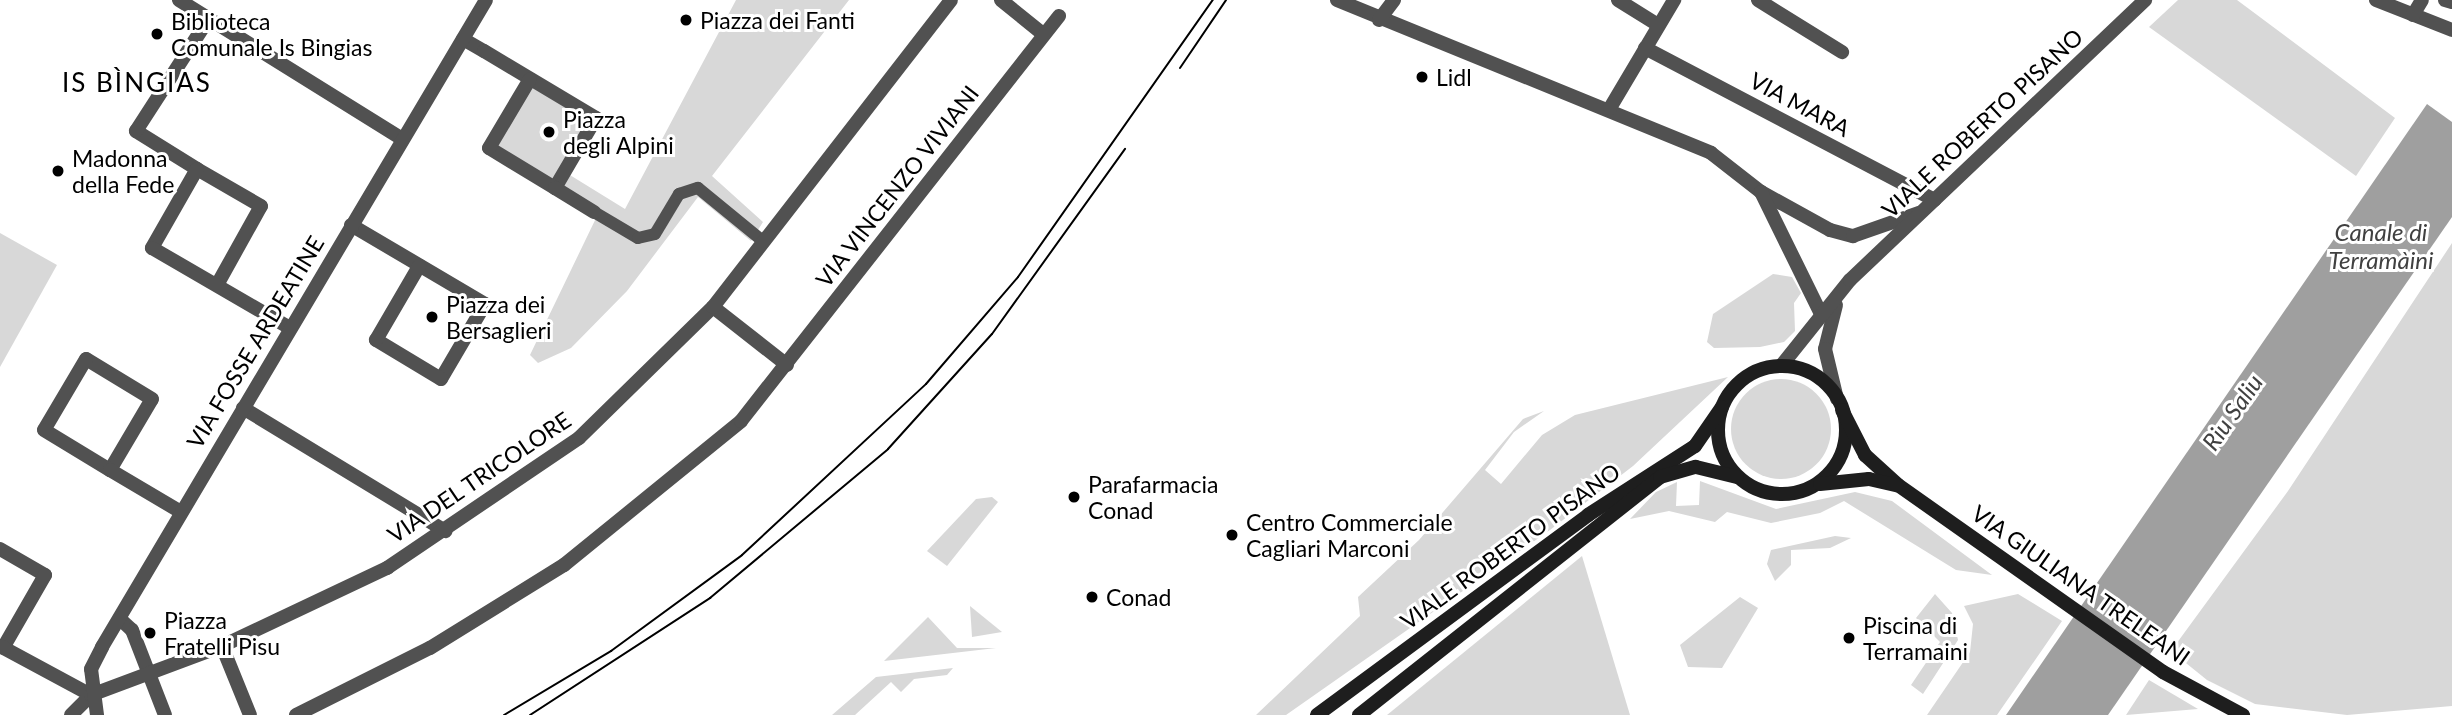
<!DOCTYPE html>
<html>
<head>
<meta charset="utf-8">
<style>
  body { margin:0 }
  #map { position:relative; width:2452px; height:715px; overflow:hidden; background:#fff; font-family:Lato,sans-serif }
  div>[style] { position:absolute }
  .green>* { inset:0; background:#d8d8d8 }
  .round { border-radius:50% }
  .water>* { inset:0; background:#9f9f9f }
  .pedestrian>* { height:12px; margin:-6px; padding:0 6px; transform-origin:6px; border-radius:6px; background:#515151 }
  .minor>* { height:14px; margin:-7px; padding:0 7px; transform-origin:7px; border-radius:7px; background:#515151 }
  .tertiary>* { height:14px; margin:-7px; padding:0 7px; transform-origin:7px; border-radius:7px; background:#515151 }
  .secondary>* { height:14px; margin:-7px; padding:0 7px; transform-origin:7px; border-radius:7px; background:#1e1e1e }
  .secondary>.ring { margin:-7px; padding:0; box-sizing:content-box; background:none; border:14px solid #1e1e1e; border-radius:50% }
  .tram>* { height:2px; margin:-1px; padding:0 1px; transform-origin:1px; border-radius:1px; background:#000 }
  .dots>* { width:19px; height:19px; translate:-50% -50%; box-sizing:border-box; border:4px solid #fff; border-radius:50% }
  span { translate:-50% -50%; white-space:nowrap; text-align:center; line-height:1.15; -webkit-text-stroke:6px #fff; paint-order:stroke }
  .poi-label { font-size:23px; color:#000 }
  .left { translate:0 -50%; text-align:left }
  .street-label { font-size:23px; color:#000 }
  .water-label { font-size:24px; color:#404040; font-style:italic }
  .quarter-label { font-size:26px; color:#000; letter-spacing:2px }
</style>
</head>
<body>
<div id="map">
  <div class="green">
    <div style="clip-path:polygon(736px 0,849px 0,712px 176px,763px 222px,751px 241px,698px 197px,627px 291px,571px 348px,538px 363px,530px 355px,598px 214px,489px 148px,530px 79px,596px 118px,565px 172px,625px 209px)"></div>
    <div style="clip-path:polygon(2178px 0,2237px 0,2395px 118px,2356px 176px,2149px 27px)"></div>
    <div style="clip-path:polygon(0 233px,57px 265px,0 367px)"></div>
    <div style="clip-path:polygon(2452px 243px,2452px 706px,2347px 715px,2255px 704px,2207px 680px,2171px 651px,2288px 491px)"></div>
    <div style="clip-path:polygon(1773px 274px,1792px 277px,1801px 293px,1794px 303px,1795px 331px,1784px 342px,1760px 347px,1714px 348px,1707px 342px,1713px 314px)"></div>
    <div style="clip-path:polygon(1728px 377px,1633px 466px,1550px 530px,1286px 715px,1256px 715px,1360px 616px,1358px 597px,1419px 540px,1523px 419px,1544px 411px,1514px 432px,1485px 470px,1501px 484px,1542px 435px,1575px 415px)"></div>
    <div class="round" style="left:1731px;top:379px;width:100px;height:100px"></div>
    <div style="clip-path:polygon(1700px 481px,1776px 509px,1855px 492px,1892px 501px,1992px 575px,1956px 570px,1844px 501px,1820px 513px,1771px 523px,1727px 512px,1715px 522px,1669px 511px,1630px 519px,1656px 492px,1677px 482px,1676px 506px,1699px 505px)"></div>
    <div style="clip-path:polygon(992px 497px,998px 502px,947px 566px,927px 551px,976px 499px)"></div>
    <div style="clip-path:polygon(1835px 536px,1851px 538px,1830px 548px,1791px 550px,1791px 565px,1775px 581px,1767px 564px,1771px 550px)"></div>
    <div style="clip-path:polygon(1582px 556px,1630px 715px,1387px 715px)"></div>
    <div style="clip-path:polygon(1935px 594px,1952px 613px,1958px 640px,1923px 694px,1911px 685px,1940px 642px,1916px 618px)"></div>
    <div style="clip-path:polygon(2018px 594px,2062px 621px,1997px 715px,1927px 715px,1970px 652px,1973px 624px,1964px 606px)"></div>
    <div style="clip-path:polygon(1740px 597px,1758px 608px,1722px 668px,1688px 667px,1680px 645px)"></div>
    <div style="clip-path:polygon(970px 606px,1002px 632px,972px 637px)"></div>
    <div style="clip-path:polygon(928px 617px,957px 648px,996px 648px,884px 661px)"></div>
    <div style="clip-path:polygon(953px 668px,947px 675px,914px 679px,901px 692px,891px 682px,855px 715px,832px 715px,876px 677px)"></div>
    <div style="clip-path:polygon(2149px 680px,2198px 709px,2126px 715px)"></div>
  </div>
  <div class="water">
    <div style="clip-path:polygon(2427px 104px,2452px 122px,2452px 217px,2108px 715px,2006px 715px)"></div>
  </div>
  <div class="pedestrian">
    <div style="left:594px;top:212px;width:51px;rotate:30.6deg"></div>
    <div style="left:638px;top:238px;width:17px;rotate:-13deg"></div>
    <div style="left:655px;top:234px;width:47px;rotate:-59deg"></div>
    <div style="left:679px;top:194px;width:20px;rotate:-18deg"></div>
    <div style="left:698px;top:188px;width:85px;rotate:39.3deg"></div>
  </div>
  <div class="minor">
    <div style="left:179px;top:0;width:263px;rotate:31.9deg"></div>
    <div style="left:1001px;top:0;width:54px;rotate:39deg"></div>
    <div style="left:1337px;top:0;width:404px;rotate:22.2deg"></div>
    <div style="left:1711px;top:153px;width:63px;rotate:38deg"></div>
    <div style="left:1761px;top:192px;width:79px;rotate:28.8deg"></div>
    <div style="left:1830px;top:230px;width:24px;rotate:15deg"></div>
    <div style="left:1853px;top:236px;width:70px;rotate:-19.2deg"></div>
    <div style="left:1618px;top:0;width:47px;rotate:32deg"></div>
    <div style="left:1758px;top:0;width:99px;rotate:31.8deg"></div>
    <div style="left:1379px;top:20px;width:25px;rotate:-53deg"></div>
    <div style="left:463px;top:39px;width:24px;rotate:30deg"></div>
    <div style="left:484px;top:51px;width:131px;rotate:30.9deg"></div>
    <div style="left:596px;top:118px;width:81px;rotate:120.4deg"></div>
    <div style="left:555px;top:188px;width:77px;rotate:-148.8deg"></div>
    <div style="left:489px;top:148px;width:80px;rotate:-59.3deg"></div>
    <div style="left:1645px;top:48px;width:327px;rotate:27.7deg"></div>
    <div style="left:1610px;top:108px;width:126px;rotate:-59.3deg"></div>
    <div style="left:197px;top:169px;width:72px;rotate:-148.1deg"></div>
    <div style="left:136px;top:131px;width:135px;rotate:-57.1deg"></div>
    <div style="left:555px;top:188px;width:46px;rotate:31.6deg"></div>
    <div style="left:1761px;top:192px;width:138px;rotate:63.8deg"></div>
    <div style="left:351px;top:225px;width:156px;rotate:30.5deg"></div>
    <div style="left:485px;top:304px;width:87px;rotate:120.4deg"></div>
    <div style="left:441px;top:379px;width:76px;rotate:-149deg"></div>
    <div style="left:376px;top:340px;width:86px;rotate:-59.8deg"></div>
    <div style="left:217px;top:285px;width:90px;rotate:-60.9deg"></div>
    <div style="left:261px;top:206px;width:74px;rotate:-150deg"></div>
    <div style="left:197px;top:169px;width:91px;rotate:119.7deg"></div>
    <div style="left:152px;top:248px;width:160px;rotate:30.1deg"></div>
    <div style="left:713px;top:307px;width:94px;rotate:38.1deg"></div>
    <div style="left:243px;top:408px;width:237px;rotate:31.3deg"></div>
    <div style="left:110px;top:470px;width:82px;rotate:-59.4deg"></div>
    <div style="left:152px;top:399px;width:77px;rotate:-148.8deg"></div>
    <div style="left:86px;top:359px;width:82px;rotate:120.6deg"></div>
    <div style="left:44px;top:430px;width:77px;rotate:31.2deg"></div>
    <div style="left:110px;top:470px;width:82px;rotate:30.6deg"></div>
    <div style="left:0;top:549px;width:52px;rotate:30deg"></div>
    <div style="left:45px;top:575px;width:84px;rotate:119.9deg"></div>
    <div style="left:120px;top:619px;width:16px;rotate:43deg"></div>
    <div style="left:132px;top:630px;width:91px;rotate:68.8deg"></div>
    <div style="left:0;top:646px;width:103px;rotate:28.3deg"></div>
    <div style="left:222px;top:646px;width:74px;rotate:67.9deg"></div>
    <div style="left:71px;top:715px;width:28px;rotate:-45deg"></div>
    <div style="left:91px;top:695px;width:140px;rotate:-20.5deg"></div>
    <div style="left:222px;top:646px;width:183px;rotate:-25.3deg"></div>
    <div style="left:387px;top:568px;width:232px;rotate:-34.1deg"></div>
    <div style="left:579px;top:438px;width:187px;rotate:-44.4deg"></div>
    <div style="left:713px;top:307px;width:388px;rotate:-52.2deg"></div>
    <div style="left:97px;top:715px;width:46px;rotate:-97.4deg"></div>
    <div style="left:91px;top:669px;width:25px;rotate:-63deg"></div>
    <div style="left:102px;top:647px;width:752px;rotate:-59.31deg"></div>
    <div style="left:296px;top:715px;width:150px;rotate:-26.6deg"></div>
    <div style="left:430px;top:648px;width:158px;rotate:-31.8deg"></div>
    <div style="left:564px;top:565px;width:228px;rotate:-39.1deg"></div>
    <div style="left:741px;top:421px;width:515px;rotate:-51.86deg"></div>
  </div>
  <div class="tertiary">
    <div style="left:2376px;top:0;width:82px;rotate:21.5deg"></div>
    <div style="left:2445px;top:0;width:7px;rotate:16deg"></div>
    <div style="left:2413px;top:15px;width:17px;rotate:-59deg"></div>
    <div style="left:1836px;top:305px;width:45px;rotate:104deg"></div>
    <div style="left:1825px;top:349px;width:51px;rotate:76.5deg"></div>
    <div style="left:1781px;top:366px;width:110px;rotate:-51.3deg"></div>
    <div style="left:1850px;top:280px;width:407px;rotate:-43.5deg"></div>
  </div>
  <div class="secondary">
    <div class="ring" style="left:1718px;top:366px;width:114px;height:114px"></div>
    <div style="left:1842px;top:410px;width:51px;rotate:62.9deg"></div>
    <div style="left:1865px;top:455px;width:45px;rotate:42.3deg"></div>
    <div style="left:1898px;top:485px;width:324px;rotate:35.2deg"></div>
    <div style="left:2163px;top:672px;width:91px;rotate:28.3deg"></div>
    <div style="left:1820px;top:484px;width:49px;rotate:-5.8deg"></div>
    <div style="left:1869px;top:479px;width:28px;rotate:13deg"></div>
    <div style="left:1317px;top:715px;width:337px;rotate:-36.4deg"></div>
    <div style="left:1588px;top:515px;width:127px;rotate:-32.8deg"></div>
    <div style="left:1695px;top:446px;width:47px;rotate:-55.3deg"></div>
    <div style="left:1359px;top:715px;width:384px;rotate:-38.3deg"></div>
    <div style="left:1660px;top:477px;width:37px;rotate:-16deg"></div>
    <div style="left:1696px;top:467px;width:42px;rotate:13.7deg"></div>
  </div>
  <div class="tram">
    <div style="left:1180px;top:68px;width:82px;rotate:-55.9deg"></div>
    <div style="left:504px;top:715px;width:125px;rotate:-30.9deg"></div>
    <div style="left:611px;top:651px;width:162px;rotate:-36.2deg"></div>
    <div style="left:742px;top:555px;width:251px;rotate:-42.9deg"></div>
    <div style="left:926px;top:384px;width:141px;rotate:-49.3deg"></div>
    <div style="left:1018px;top:277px;width:339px;rotate:-54.9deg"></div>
    <div style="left:530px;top:715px;width:215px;rotate:-33deg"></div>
    <div style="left:710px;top:598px;width:232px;rotate:-39.9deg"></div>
    <div style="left:888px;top:449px;width:155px;rotate:-47.9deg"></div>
    <div style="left:992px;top:334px;width:228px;rotate:-54.3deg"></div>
  </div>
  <div class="dots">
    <div style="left:686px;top:20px;background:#000"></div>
    <div style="left:157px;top:34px;background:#000"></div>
    <div style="left:1422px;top:77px;background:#000"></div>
    <div style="left:549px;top:132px;background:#000"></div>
    <div style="left:58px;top:171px;background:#000"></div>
    <div style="left:432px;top:317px;background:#000"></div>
    <div style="left:1074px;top:497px;background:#000"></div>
    <div style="left:1232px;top:535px;background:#000"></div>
    <div style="left:1092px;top:597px;background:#000"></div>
    <div style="left:150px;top:633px;background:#000"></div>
    <div style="left:1849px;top:638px;background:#000"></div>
  </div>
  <div class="poi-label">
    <span class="left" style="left:700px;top:20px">Piazza dei Fanti</span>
    <span class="left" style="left:171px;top:34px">Biblioteca<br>Comunale Is Bingias</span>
    <span class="left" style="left:1436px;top:77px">Lidl</span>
    <span class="left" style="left:563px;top:132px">Piazza<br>degli Alpini</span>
    <span class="left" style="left:72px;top:171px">Madonna<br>della Fede</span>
    <span class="left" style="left:446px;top:317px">Piazza dei<br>Bersaglieri</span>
    <span class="left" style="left:1088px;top:497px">Parafarmacia<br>Conad</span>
    <span class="left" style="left:1246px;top:535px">Centro Commerciale<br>Cagliari Marconi</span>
    <span class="left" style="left:1106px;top:597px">Conad</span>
    <span class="left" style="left:164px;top:633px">Piazza<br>Fratelli Pisu</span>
    <span class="left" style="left:1863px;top:638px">Piscina di<br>Terramaini</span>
  </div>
  <div class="street-label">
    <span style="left:1800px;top:104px;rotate:28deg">VIA MARA</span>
    <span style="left:1982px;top:123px;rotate:-43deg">VIALE ROBERTO PISANO</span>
    <span style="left:897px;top:186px;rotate:-52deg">VIA VINCENZO VIVIANI</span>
    <span style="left:255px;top:342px;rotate:-59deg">VIA FOSSE ARDEATINE</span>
    <span style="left:479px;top:477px;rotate:-34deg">VIA DEL TRICOLORE</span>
    <span style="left:1510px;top:546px;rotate:-36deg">VIALE ROBERTO PISANO</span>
    <span style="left:2081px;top:585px;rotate:35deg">VIA GIULIANA TRELEANI</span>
  </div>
  <div class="water-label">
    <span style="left:2381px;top:246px">Canale di<br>Terramàini</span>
    <span style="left:2232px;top:412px;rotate:-55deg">Riu Saliu</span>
  </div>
  <div class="quarter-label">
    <span style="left:137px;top:83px">IS BÌNGIAS</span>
  </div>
</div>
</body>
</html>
